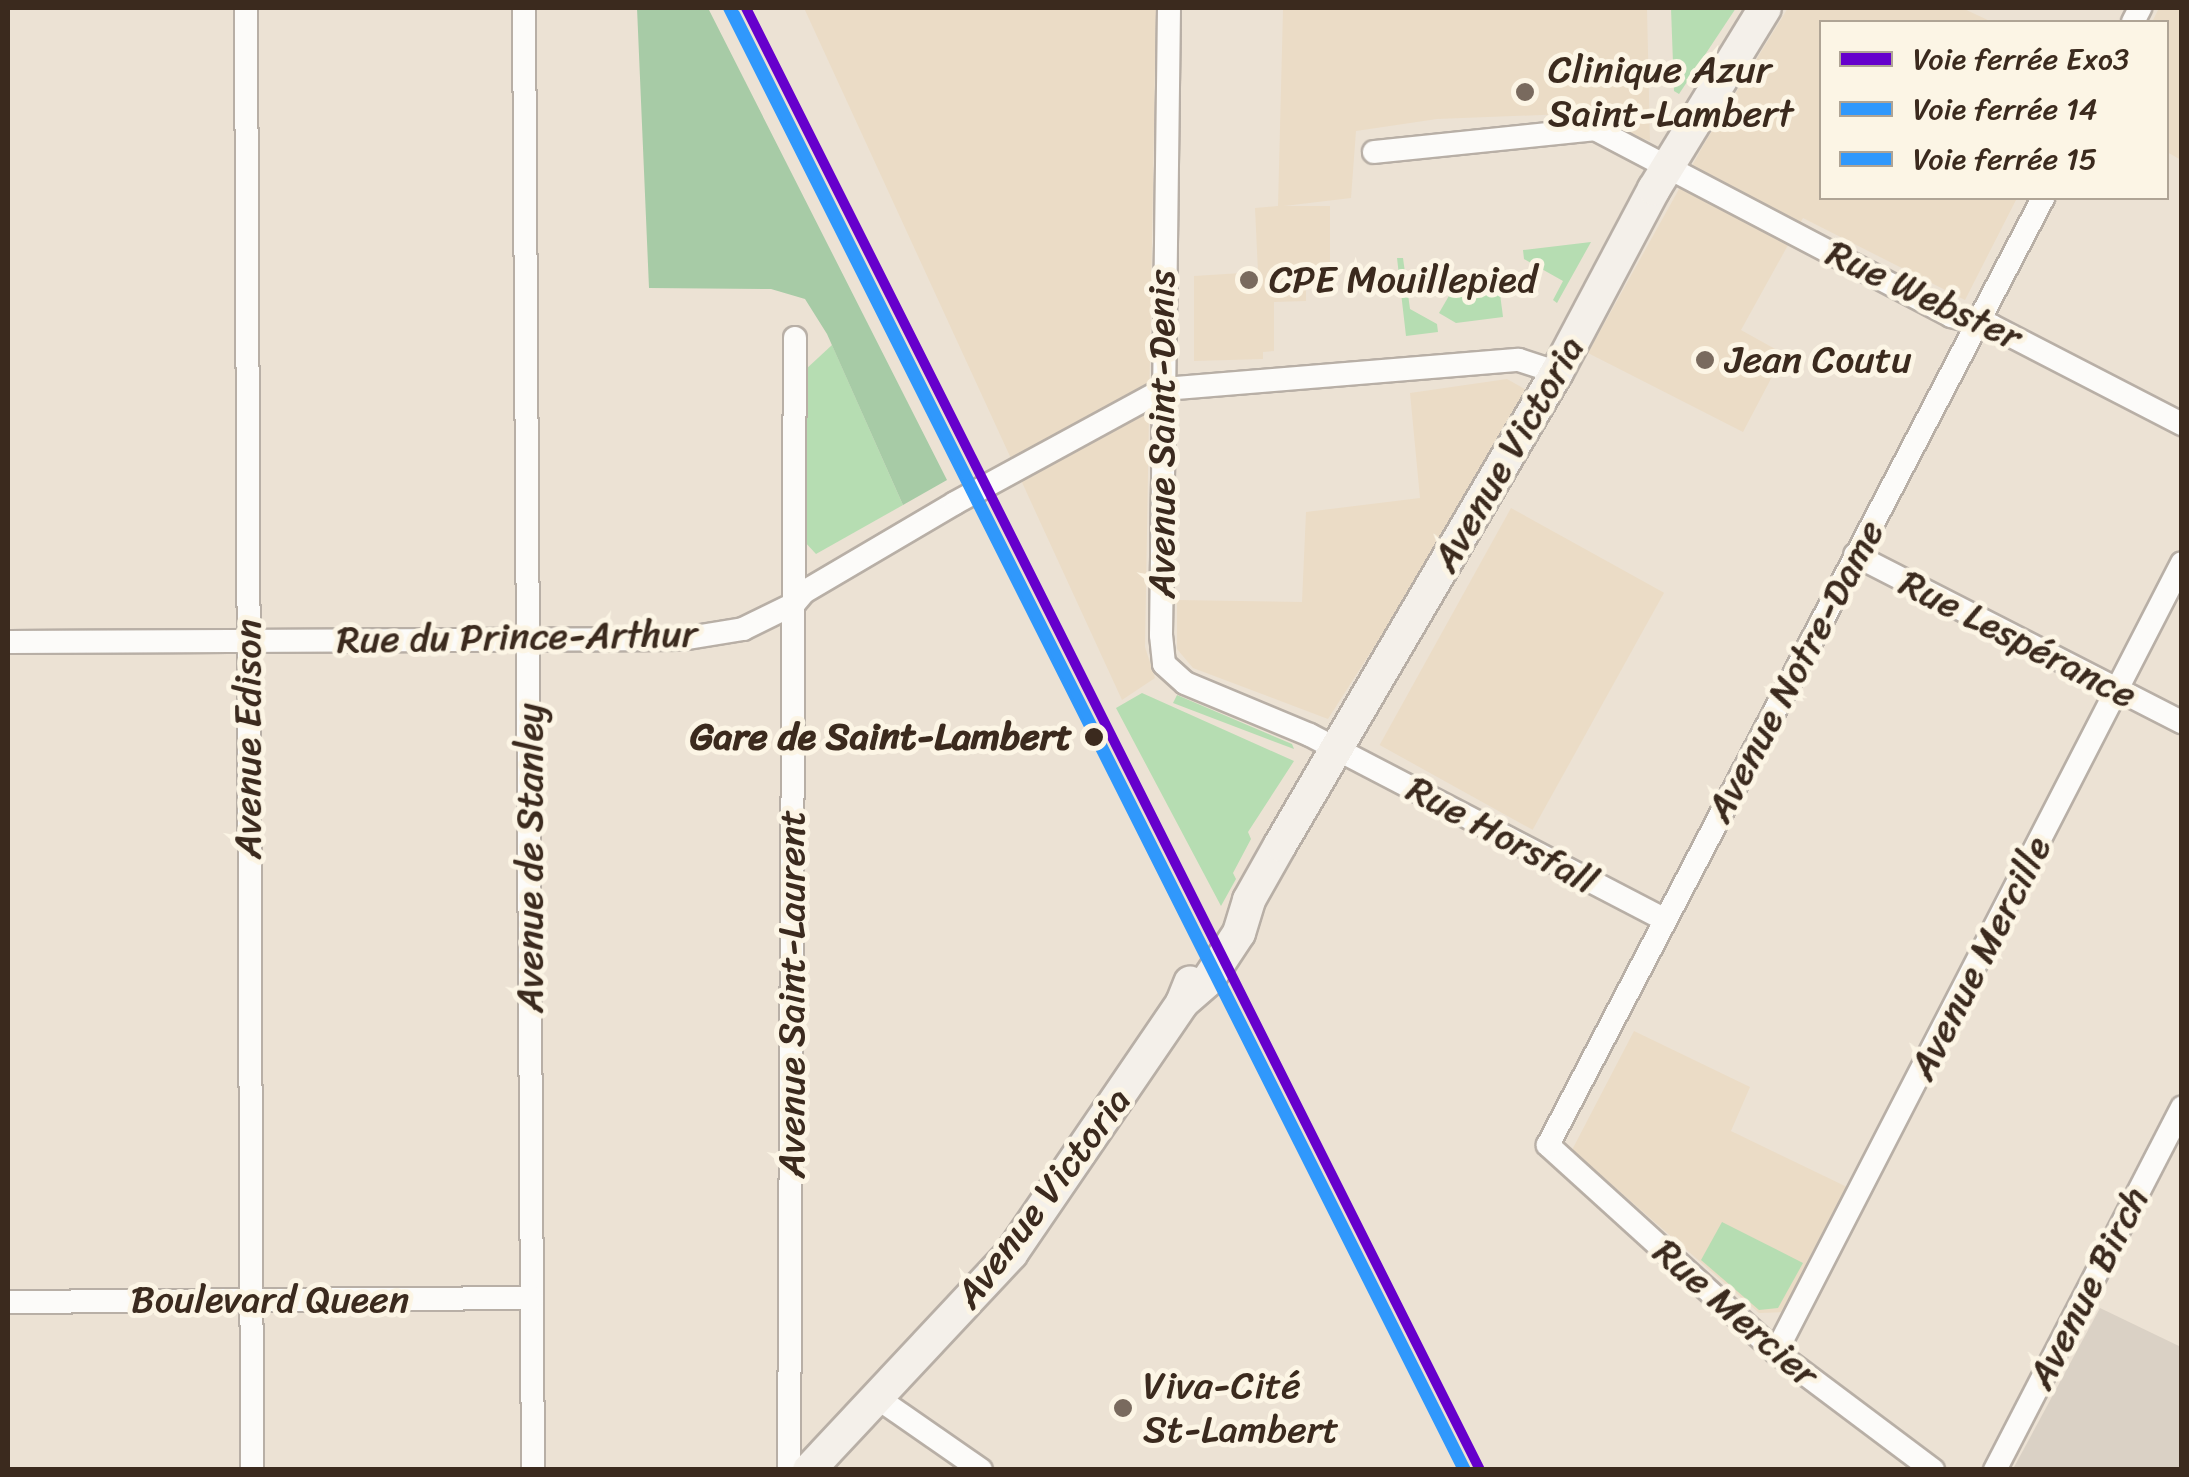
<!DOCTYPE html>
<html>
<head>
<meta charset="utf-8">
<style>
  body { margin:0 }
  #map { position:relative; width:2189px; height:1477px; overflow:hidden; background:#ece2d4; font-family:Sriracha,sans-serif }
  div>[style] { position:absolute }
  .built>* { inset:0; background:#ebdcc6; transform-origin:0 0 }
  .industrial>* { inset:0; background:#dad1c5 }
  .green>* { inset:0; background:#b6ddb2 }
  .forest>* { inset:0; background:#a7cba6 }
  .roads { filter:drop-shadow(2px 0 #b8afa6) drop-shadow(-2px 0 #b8afa6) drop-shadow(0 2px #b8afa6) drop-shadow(0 -2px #b8afa6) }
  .street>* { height:22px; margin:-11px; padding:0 11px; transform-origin:11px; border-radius:11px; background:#fcfbf9 }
  .secondary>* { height:32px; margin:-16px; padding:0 16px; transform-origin:16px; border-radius:16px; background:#f4f0ea }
  .rail-1>* { height:10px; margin:-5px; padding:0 5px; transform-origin:5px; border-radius:5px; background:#60c }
  .rail-2>* { height:10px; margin:-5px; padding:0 5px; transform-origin:5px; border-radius:5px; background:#3098fc }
  .rail-3>* { height:10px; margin:-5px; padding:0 5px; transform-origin:5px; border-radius:5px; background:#3098fc }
  .dots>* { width:28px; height:28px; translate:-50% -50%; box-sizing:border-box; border:5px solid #fcf5e5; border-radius:50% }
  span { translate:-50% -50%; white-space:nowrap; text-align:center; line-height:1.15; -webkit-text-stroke:10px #fcf5e5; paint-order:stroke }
  .poi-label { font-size:38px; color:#3b2a1e }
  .left { translate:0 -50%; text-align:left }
  .street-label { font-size:38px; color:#3b2a1e }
  .stop-label { font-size:38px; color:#3b2a1e; font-weight:700 }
  .right { translate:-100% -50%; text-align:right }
  .frame { position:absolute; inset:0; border:10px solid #3b2a1e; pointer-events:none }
  .legend { position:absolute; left:1819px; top:20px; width:350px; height:180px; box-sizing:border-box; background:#fcf5e5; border:2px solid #afa495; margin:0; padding:12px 18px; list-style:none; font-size:30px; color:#3b2a1e }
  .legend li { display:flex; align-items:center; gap:20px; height:50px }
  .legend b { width:50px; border:2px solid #afa495 }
</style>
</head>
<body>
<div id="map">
  <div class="built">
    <div style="clip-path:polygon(804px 8px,1156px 8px,1145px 647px,1155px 678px,1122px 700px)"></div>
    <div style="clip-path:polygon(1298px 8px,1647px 8px,1650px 141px,1566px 114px,1437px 119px,1356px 131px,1351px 198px,1284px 206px,1330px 206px,1330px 265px,1306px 267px,1306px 301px,1274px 302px,1274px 351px,1263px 352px,1263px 359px,1194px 361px,1194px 276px,1258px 272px,1255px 208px,1278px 206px,1283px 10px)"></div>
    <div style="clip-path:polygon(1788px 8px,1962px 8px,1992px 22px,1822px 22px,1822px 198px,2017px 198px,1965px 300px,1803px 218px,1741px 330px,1784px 354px,1743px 432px,1588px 353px,1704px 144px)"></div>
    <div style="clip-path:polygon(2159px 8px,2181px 8px,2181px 160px,2167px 152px,2166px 22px,2152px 22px)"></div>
    <div style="clip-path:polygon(1507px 379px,1535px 395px,1328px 719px,1193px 668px,1177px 649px,1177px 600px,1302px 602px,1306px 512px,1420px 498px,1410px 393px)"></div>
    <div style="left:1511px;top:508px;width:175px;height:271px;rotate:29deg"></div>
    <div style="clip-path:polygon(1634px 1031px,1750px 1087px,1731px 1131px,1847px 1187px,1784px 1312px,1759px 1313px,1572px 1150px)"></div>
  </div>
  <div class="industrial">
    <div style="clip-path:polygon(2100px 1308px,2181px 1347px,2181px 1469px,2013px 1469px)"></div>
  </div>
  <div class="green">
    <div style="clip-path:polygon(1671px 8px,1736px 8px,1679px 94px,1674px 91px)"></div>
    <div style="clip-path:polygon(1591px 242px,1557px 303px,1553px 300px,1563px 281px,1524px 259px,1523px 250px)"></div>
    <div style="clip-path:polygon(1397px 258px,1403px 258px,1410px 309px,1437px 324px,1438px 332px,1406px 336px)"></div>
    <div style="clip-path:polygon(1444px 265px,1445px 273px,1434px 291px,1419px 293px,1416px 269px)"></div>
    <div style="clip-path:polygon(1498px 278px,1503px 317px,1456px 323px,1439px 313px,1457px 282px)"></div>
    <div style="clip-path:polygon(832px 345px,903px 505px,816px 554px,803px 540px,805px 370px)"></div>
    <div style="clip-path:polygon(1142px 693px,1294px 761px,1248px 832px,1251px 839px,1233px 873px,1236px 879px,1221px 906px,1116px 708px)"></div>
    <div style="clip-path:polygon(1177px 695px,1292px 744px,1294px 749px,1173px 703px)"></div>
    <div style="clip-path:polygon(1722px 1222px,1803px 1263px,1778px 1308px,1759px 1310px,1701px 1260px)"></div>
  </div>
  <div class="forest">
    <div style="clip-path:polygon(637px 8px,708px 8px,947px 480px,903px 505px,827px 334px,805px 299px,771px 289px,649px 288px)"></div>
  </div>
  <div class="roads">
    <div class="street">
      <div style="left:246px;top:8px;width:1462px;rotate:89.76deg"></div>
      <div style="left:524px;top:8px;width:1462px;rotate:89.65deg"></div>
      <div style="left:1169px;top:8px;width:627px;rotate:90.73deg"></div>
      <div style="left:1161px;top:635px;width:29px;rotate:84deg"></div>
      <div style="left:1164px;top:664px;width:28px;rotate:42deg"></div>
      <div style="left:1185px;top:683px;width:135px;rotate:22.6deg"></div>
      <div style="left:1310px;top:735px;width:400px;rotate:27.5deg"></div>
      <div style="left:2133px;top:22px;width:16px;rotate:-63deg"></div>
      <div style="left:1374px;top:152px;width:222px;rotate:-5.9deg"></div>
      <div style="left:1595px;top:129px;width:402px;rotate:27.7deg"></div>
      <div style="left:1951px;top:316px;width:42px;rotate:13.7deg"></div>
      <div style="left:1992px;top:326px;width:214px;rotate:27.3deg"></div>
      <div style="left:1855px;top:555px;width:367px;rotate:27.1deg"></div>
      <div style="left:8px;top:642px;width:674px;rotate:-0.26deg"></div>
      <div style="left:682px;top:639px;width:62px;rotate:-9.3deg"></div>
      <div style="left:743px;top:629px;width:57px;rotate:-26.1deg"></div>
      <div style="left:794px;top:604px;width:16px;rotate:-50deg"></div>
      <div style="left:804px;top:592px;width:175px;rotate:-30.5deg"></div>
      <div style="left:955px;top:503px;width:238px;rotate:-28.6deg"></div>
      <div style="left:1164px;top:389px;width:356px;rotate:-4.7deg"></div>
      <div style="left:1519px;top:360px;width:40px;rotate:18deg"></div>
      <div style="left:8px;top:1302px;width:524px;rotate:-0.44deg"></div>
      <div style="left:1776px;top:1352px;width:887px;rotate:-62.77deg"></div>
      <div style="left:879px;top:1399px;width:124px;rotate:34.8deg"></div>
      <div style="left:789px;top:1470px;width:1132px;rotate:-89.7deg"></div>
      <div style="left:1933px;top:1470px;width:196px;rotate:-143.1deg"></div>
      <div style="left:1776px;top:1352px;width:308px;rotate:-137.8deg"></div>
      <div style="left:1548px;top:1145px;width:1069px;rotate:-62.4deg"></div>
      <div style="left:1995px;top:1470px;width:408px;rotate:-62.7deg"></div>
    </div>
    <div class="secondary">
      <div style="left:1182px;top:1003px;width:35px;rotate:-41deg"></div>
      <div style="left:1208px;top:980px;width:56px;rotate:-56.6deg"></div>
      <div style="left:1239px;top:933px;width:34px;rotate:-73deg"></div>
      <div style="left:1249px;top:900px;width:63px;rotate:-60.6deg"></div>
      <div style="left:1280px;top:845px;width:548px;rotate:-59.65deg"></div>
      <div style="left:1557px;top:372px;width:207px;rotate:-62.1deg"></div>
      <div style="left:1654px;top:189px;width:212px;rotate:-58.5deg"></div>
      <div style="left:809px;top:1470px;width:296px;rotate:-46.9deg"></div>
      <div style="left:1011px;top:1254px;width:304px;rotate:-55.7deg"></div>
      <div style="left:1182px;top:1003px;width:22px;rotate:-68deg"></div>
    </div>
  </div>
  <div class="rail-1">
    <div style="left:746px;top:8px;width:1636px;rotate:63.34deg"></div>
  </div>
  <div class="rail-2">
    <div style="left:728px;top:8px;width:1636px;rotate:63.31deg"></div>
  </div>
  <div class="rail-3">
    <div style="left:735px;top:14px;width:1629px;rotate:63.34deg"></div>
  </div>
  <div class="dots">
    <div style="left:1525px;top:92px;background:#796a5e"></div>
    <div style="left:1249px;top:280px;background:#796a5e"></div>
    <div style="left:1705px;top:360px;background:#796a5e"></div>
    <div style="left:1094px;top:737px;background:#3b2a1e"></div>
    <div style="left:1123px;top:1408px;background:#796a5e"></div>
  </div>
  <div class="poi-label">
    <span class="left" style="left:1548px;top:92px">Clinique Azur<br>Saint-Lambert</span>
    <span class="left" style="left:1269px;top:280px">CPE Mouillepied</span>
    <span class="left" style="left:1725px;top:360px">Jean Coutu</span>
    <span class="left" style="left:1143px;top:1408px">Viva-Cité<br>St-Lambert</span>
  </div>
  <div class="street-label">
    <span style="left:1924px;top:295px;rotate:25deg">Rue Webster</span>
    <span style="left:1162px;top:434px;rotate:-90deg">Avenue Saint-Denis</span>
    <span style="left:1508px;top:454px;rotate:-60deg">Avenue Victoria</span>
    <span style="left:517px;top:637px;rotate:-1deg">Rue du Prince-Arthur</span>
    <span style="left:2018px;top:639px;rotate:27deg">Rue Lespérance</span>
    <span style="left:1795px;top:671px;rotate:-62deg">Avenue Notre-Dame</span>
    <span style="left:248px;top:739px;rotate:-90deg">Avenue Edison</span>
    <span style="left:1502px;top:835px;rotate:28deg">Rue Horsfall</span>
    <span style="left:530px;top:858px;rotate:-90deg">Avenue de Stanley</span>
    <span style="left:1980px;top:958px;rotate:-63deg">Avenue Mercille</span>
    <span style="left:792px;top:994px;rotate:-90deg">Avenue Saint-Laurent</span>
    <span style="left:1043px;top:1198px;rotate:-53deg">Avenue Victoria</span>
    <span style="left:2088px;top:1288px;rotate:-63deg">Avenue Birch</span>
    <span style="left:270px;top:1300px">Boulevard Queen</span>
    <span style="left:1736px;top:1313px;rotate:41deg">Rue Mercier</span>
  </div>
  <div class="stop-label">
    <span class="right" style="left:1072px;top:737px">Gare de Saint-Lambert</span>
  </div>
  <div class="frame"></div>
  <ul class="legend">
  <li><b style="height:12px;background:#60c"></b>Voie ferrée Exo3</li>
  <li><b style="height:12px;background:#3098fc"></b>Voie ferrée 14</li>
  <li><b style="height:12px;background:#3098fc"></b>Voie ferrée 15</li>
  </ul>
</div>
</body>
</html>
